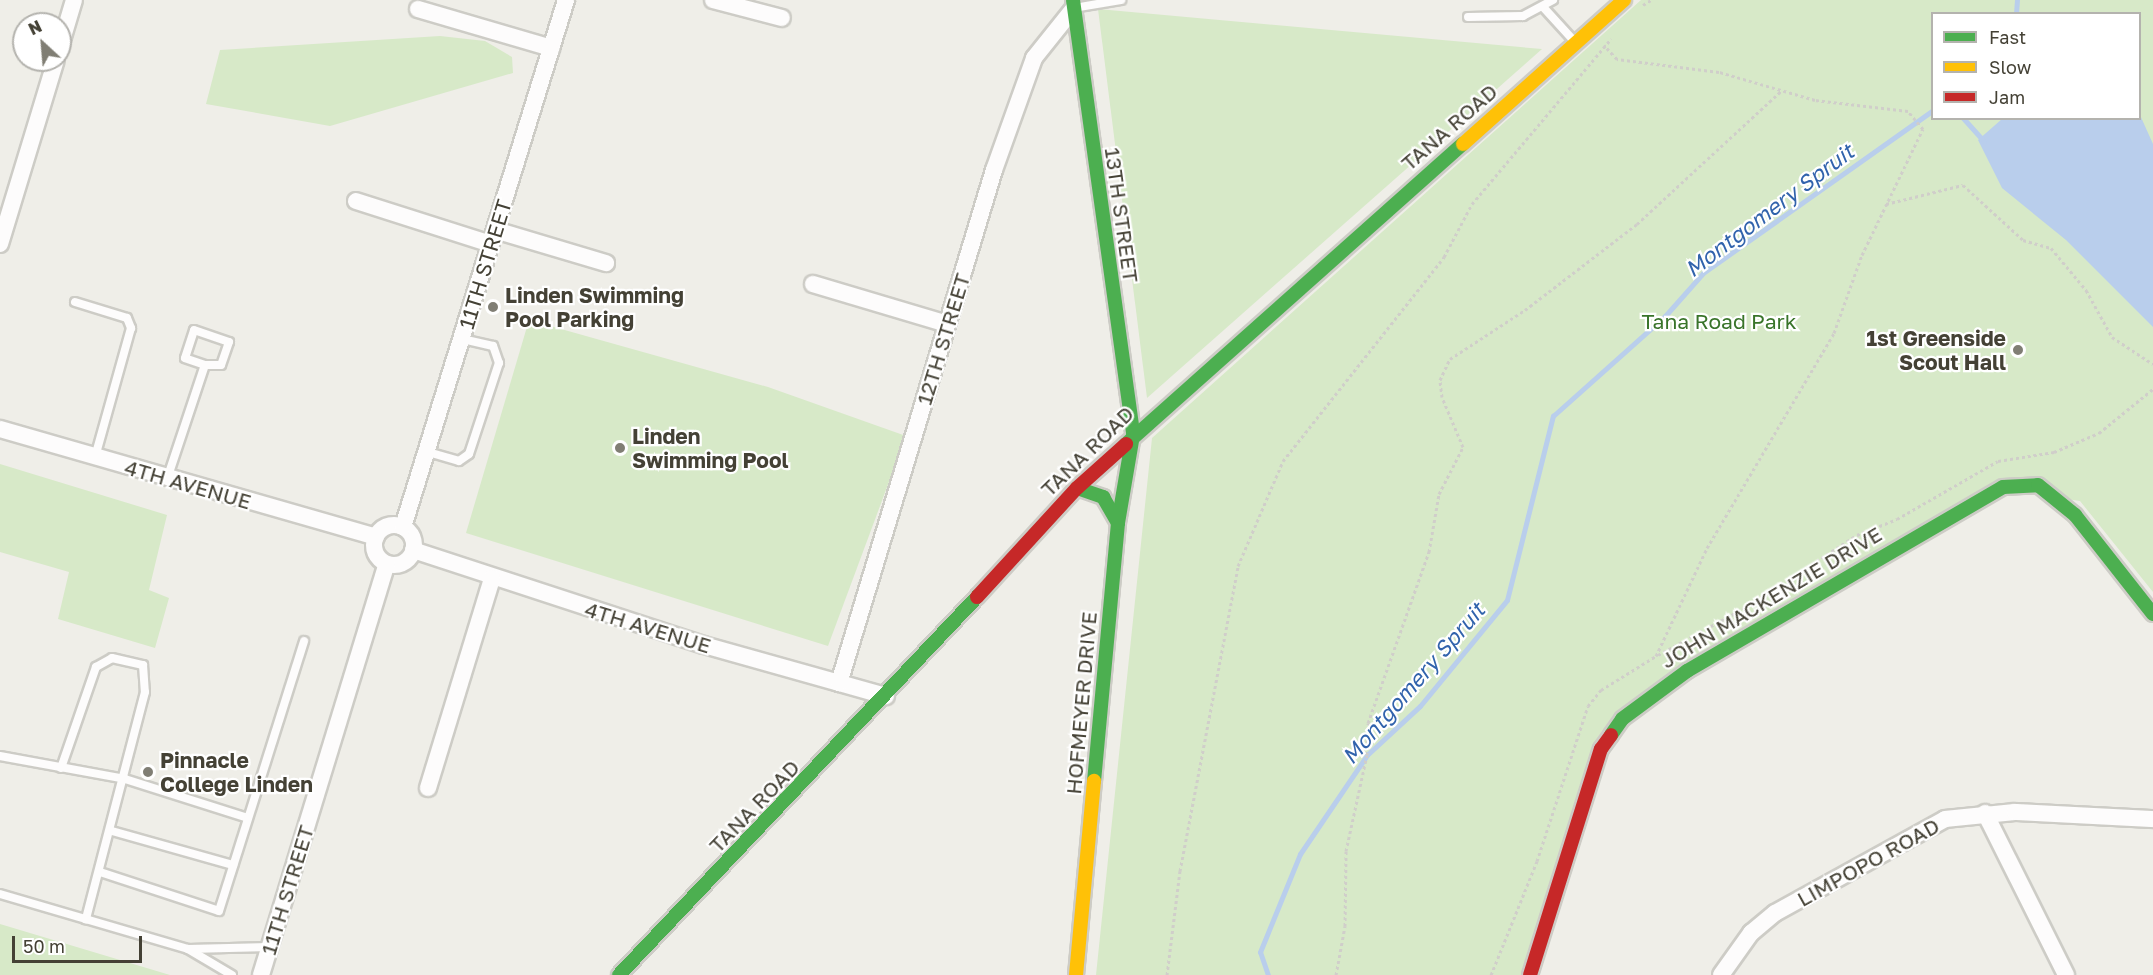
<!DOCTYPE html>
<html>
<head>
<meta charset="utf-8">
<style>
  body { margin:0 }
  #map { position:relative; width:2153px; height:975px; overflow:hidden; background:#efeee8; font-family:"Golos Text",sans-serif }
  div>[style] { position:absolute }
  .green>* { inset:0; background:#d7e9c8 }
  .water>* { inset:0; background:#b9ceec }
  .stream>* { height:5px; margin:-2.5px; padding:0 2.5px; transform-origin:2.5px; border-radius:2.5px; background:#b9ceec }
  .path>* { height:3px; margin-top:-1.5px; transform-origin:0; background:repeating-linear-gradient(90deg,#d0ceca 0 3px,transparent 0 6px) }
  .roads { filter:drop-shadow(2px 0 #cdccc6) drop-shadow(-2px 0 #cdccc6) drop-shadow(0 2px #cdccc6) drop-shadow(0 -2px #cdccc6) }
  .lane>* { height:8px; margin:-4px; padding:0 4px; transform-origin:4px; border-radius:4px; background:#fdfcfc }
  .street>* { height:16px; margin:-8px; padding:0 8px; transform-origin:8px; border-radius:8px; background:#fdfcfc }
  .street>.ring { margin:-8px; padding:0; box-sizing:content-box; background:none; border:16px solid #fdfcfc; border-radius:50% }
  .fast>* { height:14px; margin:-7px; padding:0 7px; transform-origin:7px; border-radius:7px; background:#4caf50 }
  .slow>* { height:14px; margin:-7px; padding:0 7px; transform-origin:7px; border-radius:7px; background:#ffc107 }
  .jam>* { height:14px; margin:-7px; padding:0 7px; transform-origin:7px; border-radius:7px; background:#c62828 }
  .dots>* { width:16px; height:16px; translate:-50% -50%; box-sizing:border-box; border:3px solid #fff; border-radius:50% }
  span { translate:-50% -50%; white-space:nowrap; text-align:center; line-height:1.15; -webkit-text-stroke:4.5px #fff; paint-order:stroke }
  .street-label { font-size:21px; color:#444135 }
  .poi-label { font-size:21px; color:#444135; font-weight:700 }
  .left { translate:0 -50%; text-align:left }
  .right { translate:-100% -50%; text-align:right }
  .park-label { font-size:21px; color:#39742a }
  .water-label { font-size:22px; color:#3163ac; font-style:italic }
  .legend { position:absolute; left:1931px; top:12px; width:210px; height:108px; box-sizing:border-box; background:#fff; border:2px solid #b4b3ae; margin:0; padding:8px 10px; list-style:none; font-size:18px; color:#444135 }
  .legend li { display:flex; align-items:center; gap:12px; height:30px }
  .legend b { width:30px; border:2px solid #b4b3ae }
  .north { position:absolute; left:12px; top:12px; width:60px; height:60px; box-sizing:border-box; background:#fff; border:2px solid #b4b3ae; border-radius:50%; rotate:334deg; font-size:16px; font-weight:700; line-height:24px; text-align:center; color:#444135 }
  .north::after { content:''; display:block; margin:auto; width:21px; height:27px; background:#807e74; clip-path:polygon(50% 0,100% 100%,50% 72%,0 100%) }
  .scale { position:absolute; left:12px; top:936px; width:130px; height:27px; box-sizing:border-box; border:3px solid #444135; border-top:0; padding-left:8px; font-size:18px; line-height:21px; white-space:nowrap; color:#444135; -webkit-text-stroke:4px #fff; paint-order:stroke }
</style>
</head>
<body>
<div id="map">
  <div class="green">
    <div style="clip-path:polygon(evenodd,1641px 0,2153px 0,2153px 592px,2080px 501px,2011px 491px,1651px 698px,1605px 746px,1537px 975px,1096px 975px,1152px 438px,1641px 0,1932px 14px,2140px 14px,2140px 118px,1932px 118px,1932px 14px)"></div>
    <div style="clip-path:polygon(1098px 9px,1542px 49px,1147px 398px)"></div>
    <div style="clip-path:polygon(440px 36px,485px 41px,512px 57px,513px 73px,330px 126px,206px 104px,220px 50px)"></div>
    <div style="clip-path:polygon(529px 320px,768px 387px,906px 436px,828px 646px,466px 533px)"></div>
    <div style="clip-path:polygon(0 464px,167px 515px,149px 590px,169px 598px,155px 648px,58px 619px,69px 572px,0 552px)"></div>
    <div style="clip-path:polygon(0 924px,170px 975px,0 975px)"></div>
  </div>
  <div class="water">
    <div style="clip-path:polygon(2140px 115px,2153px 144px,2153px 327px,2066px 240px,2002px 188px,1978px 140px,2002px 119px)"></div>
  </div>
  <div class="stream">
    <div style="left:2016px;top:14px;width:14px;rotate:-86deg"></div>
    <div style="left:1963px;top:118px;width:31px;rotate:48deg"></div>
    <div style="left:1268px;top:975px;width:24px;rotate:-109deg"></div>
    <div style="left:1260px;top:952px;width:106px;rotate:-67.8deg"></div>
    <div style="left:1300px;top:854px;width:120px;rotate:-55.9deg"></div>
    <div style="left:1367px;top:755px;width:72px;rotate:-42.8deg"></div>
    <div style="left:1420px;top:706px;width:137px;rotate:-50.6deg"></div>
    <div style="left:1507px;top:600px;width:190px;rotate:-76deg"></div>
    <div style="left:1553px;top:416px;width:150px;rotate:-41.8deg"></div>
    <div style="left:1665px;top:316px;width:57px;rotate:-48.5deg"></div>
    <div style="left:1703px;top:273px;width:281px;rotate:-35.3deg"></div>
  </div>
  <div class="path">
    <div style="left:1643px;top:5px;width:9px;rotate:-32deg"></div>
    <div style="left:1886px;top:204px;width:79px;rotate:-13.9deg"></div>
    <div style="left:1963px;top:185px;width:81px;rotate:42.5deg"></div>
    <div style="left:2023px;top:240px;width:29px;rotate:16deg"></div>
    <div style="left:2051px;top:248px;width:55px;rotate:50.2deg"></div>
    <div style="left:2086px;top:290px;width:54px;rotate:61deg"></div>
    <div style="left:2112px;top:337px;width:49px;rotate:33.4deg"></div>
    <div style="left:1658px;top:655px;width:100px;rotate:-28.6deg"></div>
    <div style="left:1746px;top:607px;width:132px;rotate:-33deg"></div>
    <div style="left:1857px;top:535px;width:43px;rotate:-21.8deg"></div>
    <div style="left:1897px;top:519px;width:116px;rotate:-29.9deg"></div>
    <div style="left:1998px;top:461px;width:57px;rotate:-9.1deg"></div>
    <div style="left:2054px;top:452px;width:49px;rotate:-22.9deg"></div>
    <div style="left:2099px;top:433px;width:70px;rotate:-39.2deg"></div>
    <div style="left:1167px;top:975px;width:105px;rotate:-82.9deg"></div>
    <div style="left:1180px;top:871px;width:310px;rotate:-79.2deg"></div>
    <div style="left:1238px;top:566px;width:114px;rotate:-66.8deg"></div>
    <div style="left:1283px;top:461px;width:260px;rotate:-51.7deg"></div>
    <div style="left:1444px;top:257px;width:60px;rotate:-62.2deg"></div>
    <div style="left:1472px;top:204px;width:216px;rotate:-49.9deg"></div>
    <div style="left:1336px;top:975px;width:50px;rotate:-79.6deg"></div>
    <div style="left:1345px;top:926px;width:75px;rotate:-89.2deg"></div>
    <div style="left:1346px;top:851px;width:98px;rotate:-77.7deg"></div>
    <div style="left:1367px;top:755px;width:32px;rotate:-88deg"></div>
    <div style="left:1368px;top:723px;width:182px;rotate:-70.4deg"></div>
    <div style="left:1429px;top:552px;width:59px;rotate:-80.2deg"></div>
    <div style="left:1439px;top:494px;width:53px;rotate:-62.9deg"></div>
    <div style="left:1463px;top:447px;width:54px;rotate:-112.8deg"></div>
    <div style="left:1442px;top:397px;width:17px;rotate:-97deg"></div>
    <div style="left:1440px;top:380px;width:23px;rotate:-65deg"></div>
    <div style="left:1450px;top:359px;width:90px;rotate:-33.2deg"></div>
    <div style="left:1525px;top:310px;width:141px;rotate:-37.5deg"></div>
    <div style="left:1637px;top:224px;width:197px;rotate:-42.7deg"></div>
    <div style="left:1491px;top:975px;width:123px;rotate:-68deg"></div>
    <div style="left:1537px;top:861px;width:163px;rotate:-71.8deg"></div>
    <div style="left:1588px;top:706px;width:21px;rotate:-51deg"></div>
    <div style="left:1601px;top:690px;width:65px;rotate:-31.7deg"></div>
    <div style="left:1656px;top:656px;width:119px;rotate:-64.7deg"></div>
    <div style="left:1707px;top:548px;width:250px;rotate:-59.4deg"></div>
    <div style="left:1834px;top:333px;width:83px;rotate:-70.3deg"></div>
    <div style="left:1862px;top:255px;width:140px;rotate:-64.2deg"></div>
    <div style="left:1923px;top:129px;width:23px;rotate:-130deg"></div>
    <div style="left:1908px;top:111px;width:94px;rotate:-173.3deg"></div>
    <div style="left:1815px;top:100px;width:100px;rotate:-163.7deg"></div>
    <div style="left:1719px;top:72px;width:103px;rotate:-172.7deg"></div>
    <div style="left:1617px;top:59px;width:19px;rotate:-133deg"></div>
  </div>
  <div class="roads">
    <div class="lane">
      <div style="left:1074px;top:8px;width:48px;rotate:-9.7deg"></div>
      <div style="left:1544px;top:8px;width:47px;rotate:47.6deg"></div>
      <div style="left:1468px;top:17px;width:55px;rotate:-1deg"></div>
      <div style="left:1523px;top:16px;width:34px;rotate:-28deg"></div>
      <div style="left:75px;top:302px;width:54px;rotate:17.1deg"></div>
      <div style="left:127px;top:318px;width:11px;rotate:68deg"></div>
      <div style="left:131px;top:328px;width:134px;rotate:105.6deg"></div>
      <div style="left:428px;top:452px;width:32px;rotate:16deg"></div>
      <div style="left:459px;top:461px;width:12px;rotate:-35deg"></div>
      <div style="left:469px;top:454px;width:96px;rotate:-71.8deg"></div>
      <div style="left:499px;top:363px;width:18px;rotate:-109deg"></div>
      <div style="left:493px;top:346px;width:32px;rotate:-167deg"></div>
      <div style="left:167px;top:479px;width:120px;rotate:-71.6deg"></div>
      <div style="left:205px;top:365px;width:21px;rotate:-161deg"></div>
      <div style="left:185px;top:358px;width:29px;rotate:-72deg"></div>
      <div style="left:194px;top:330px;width:37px;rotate:19deg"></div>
      <div style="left:229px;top:342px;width:24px;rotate:109deg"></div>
      <div style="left:221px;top:365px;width:16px;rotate:180deg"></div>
      <div style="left:0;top:756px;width:127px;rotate:10.4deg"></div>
      <div style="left:125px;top:779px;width:129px;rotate:17.6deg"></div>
      <div style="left:61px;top:768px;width:107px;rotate:-70.9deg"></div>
      <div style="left:96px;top:667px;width:18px;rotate:-29deg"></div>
      <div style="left:112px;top:658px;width:32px;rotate:13deg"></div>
      <div style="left:143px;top:665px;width:27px;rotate:86deg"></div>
      <div style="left:145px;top:692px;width:235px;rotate:104.6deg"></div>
      <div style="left:112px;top:831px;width:126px;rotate:15.7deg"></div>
      <div style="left:100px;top:872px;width:125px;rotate:18.1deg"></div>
      <div style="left:219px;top:911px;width:283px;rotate:-72.5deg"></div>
      <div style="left:0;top:894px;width:196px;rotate:16.3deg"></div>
      <div style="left:188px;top:949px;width:51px;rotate:30.6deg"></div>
      <div style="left:188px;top:949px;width:82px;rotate:-1.4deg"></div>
    </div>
    <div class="street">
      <div style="left:713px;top:0;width:71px;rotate:14.6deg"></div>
      <div style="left:418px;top:9px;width:139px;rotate:16.3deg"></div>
      <div style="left:60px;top:47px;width:49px;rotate:-73.4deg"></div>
      <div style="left:356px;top:201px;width:142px;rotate:17.7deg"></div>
      <div style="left:495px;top:230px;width:116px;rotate:16.6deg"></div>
      <div style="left:0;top:244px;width:192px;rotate:-73.1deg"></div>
      <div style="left:813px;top:284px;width:140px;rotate:16.6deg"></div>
      <div style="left:0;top:429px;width:391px;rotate:16deg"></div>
      <div class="ring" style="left:374px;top:525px;width:24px;height:24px"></div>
      <div style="left:403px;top:527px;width:552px;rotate:-72.81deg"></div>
      <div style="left:413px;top:550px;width:306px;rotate:18.1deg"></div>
      <div style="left:704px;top:645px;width:189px;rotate:15.7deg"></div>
      <div style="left:839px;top:683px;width:536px;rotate:-73.19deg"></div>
      <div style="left:994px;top:170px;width:119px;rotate:-70.3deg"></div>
      <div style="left:1034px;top:58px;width:64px;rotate:-51.3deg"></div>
      <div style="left:428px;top:788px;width:219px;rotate:-73deg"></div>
      <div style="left:1985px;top:813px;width:181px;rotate:63.4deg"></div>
      <div style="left:261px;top:975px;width:430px;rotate:-73deg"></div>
      <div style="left:1721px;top:975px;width:52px;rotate:-54.5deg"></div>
      <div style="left:1751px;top:933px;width:31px;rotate:-40deg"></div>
      <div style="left:1775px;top:913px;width:194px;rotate:-28.9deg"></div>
      <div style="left:1945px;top:819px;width:70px;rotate:-5.7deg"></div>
      <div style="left:2015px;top:812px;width:138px;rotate:2.9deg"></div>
    </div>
    <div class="fast">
      <div style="left:1073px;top:0;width:439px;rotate:82.1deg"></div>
      <div style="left:1133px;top:435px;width:89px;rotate:99.7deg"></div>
      <div style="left:1118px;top:523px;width:259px;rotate:95.3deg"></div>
      <div style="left:1126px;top:444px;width:451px;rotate:-41.7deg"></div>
      <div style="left:1077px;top:488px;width:28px;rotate:19deg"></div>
      <div style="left:1103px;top:497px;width:30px;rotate:60deg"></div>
      <div style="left:1611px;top:735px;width:19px;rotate:-55deg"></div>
      <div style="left:1622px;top:719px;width:81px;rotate:-36.4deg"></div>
      <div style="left:1687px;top:671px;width:366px;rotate:-30.2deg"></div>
      <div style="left:2003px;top:487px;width:35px;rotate:-3deg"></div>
      <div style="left:2038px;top:485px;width:48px;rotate:39deg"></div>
      <div style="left:2075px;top:515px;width:126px;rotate:51.8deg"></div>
      <div style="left:619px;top:975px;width:521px;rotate:-46.56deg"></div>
    </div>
    <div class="slow">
      <div style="left:1463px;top:144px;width:216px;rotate:-41.8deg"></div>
      <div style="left:1076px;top:975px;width:195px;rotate:-84.7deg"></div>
    </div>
    <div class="jam">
      <div style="left:977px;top:597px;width:148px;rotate:-47.5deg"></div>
      <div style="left:1077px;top:488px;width:66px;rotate:-41.9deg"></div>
      <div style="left:1530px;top:975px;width:237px;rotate:-72.6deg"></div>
      <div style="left:1601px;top:749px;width:17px;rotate:-54deg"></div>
    </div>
  </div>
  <div class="dots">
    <div style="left:493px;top:307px;background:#807e74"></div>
    <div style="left:2018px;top:350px;background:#807e74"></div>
    <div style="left:620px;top:448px;background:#807e74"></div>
    <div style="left:148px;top:772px;background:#807e74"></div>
  </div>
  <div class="street-label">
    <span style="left:1449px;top:127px;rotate:-41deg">TANA ROAD</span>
    <span style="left:1122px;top:215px;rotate:82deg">13TH STREET</span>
    <span style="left:485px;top:264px;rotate:-73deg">11TH STREET</span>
    <span style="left:943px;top:339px;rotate:-73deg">12TH STREET</span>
    <span style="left:1087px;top:451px;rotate:-44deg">TANA ROAD</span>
    <span style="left:188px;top:484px;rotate:16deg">4TH AVENUE</span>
    <span style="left:1771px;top:597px;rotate:-31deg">JOHN MACKENZIE DRIVE</span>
    <span style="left:648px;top:627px;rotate:17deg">4TH AVENUE</span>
    <span style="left:1081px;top:703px;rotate:-85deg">HOFMEYER DRIVE</span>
    <span style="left:754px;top:806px;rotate:-46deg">TANA ROAD</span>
    <span style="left:1868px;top:862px;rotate:-29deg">LIMPOPO ROAD</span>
    <span style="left:287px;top:890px;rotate:-73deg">11TH STREET</span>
  </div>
  <div class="poi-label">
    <span class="left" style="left:505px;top:307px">Linden Swimming<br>Pool Parking</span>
    <span class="right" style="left:2006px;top:350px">1st Greenside<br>Scout Hall</span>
    <span class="left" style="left:632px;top:448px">Linden<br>Swimming Pool</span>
    <span class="left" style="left:160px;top:772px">Pinnacle<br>College Linden</span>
  </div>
  <div class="park-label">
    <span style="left:1719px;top:321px">Tana Road Park</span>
  </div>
  <div class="water-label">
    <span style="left:1769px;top:210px;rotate:-37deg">Montgomery Spruit</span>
    <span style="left:1413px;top:683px;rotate:-49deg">Montgomery Spruit</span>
  </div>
  <ul class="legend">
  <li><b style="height:8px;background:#4caf50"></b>Fast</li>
  <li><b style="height:8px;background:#ffc107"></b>Slow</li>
  <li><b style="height:8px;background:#c62828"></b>Jam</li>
  </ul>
  <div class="north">N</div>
  <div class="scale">50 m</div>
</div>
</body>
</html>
